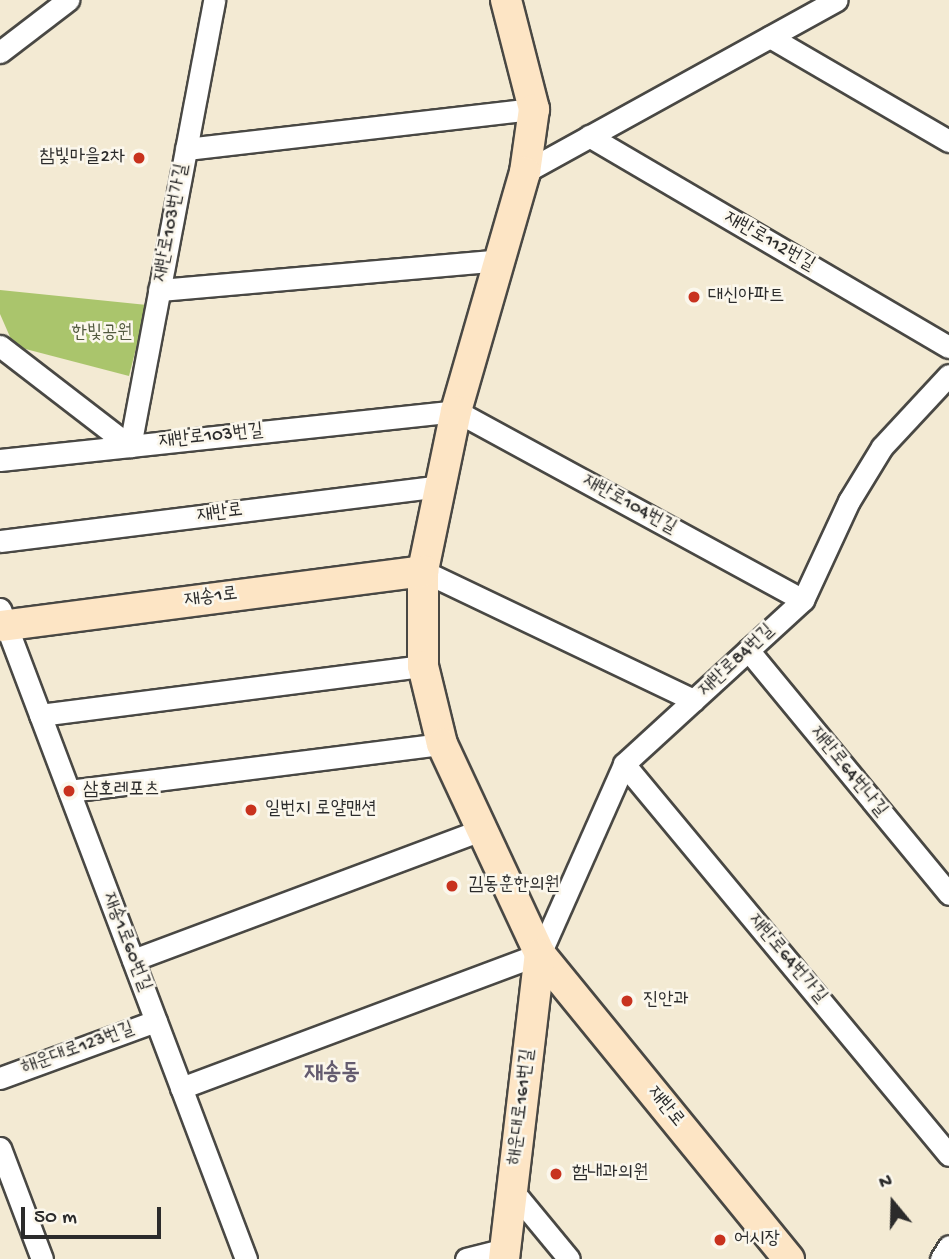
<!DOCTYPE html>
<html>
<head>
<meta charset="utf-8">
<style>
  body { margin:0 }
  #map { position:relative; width:949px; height:1259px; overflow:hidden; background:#f3ead3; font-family:"Gochi Hand","Poor Story",sans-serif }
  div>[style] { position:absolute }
  .green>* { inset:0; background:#aac56c }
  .roads { filter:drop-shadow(2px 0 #494844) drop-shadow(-2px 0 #494844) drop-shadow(0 2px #494844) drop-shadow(0 -2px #494844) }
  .street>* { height:21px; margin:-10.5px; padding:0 10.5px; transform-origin:10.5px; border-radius:10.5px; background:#fff }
  .secondary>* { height:30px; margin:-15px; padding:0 15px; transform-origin:15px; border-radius:15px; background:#fde5c5 }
  .dots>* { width:19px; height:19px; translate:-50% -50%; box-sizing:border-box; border:4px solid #fbf7ec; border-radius:50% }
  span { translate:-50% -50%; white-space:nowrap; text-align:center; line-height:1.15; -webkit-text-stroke:5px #fbf7ec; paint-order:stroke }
  .poi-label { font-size:19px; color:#2b2b2b }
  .right { translate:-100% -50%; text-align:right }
  .left { translate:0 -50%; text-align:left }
  .street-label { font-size:19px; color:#2b2b2b }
  .park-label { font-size:19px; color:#51593e }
  .quarter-label { font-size:23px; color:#645b6f; font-weight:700 }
  .north { position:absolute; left:858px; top:1168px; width:70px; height:70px; -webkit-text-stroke:5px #fbf7ec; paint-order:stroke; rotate:341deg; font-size:19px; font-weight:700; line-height:28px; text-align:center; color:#2b2b2b }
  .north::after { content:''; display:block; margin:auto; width:24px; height:32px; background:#2b2b2b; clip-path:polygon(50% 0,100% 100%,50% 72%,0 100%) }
  .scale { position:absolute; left:21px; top:1207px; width:140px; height:32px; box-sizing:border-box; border:4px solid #2b2b2b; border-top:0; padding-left:9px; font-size:21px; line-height:24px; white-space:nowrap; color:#2b2b2b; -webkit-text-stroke:5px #fbf7ec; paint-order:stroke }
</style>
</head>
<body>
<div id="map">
  <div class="green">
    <div style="clip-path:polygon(0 290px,147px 305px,129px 376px,14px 346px,0 314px)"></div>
  </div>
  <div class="roads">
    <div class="street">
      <div style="left:770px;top:37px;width:207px;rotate:30.2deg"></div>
      <div style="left:0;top:52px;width:86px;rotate:-37.4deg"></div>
      <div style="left:589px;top:136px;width:417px;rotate:30.4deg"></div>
      <div style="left:186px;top:149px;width:350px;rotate:-6.6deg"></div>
      <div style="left:525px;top:172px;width:356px;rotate:-28.9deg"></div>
      <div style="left:159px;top:290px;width:341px;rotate:-5deg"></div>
      <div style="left:0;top:346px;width:164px;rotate:37.6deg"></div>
      <div style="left:130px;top:446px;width:328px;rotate:-6.1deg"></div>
      <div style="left:456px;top:411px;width:395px;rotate:28.6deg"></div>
      <div style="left:0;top:460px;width:131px;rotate:-6.1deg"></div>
      <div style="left:130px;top:446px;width:454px;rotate:-79.3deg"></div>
      <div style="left:0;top:541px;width:443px;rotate:-7.1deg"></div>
      <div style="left:423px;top:571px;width:300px;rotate:25.5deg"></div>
      <div style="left:0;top:609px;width:695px;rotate:69.27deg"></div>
      <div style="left:748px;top:650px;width:316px;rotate:50.5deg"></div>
      <div style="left:40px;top:715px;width:386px;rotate:-7.3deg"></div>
      <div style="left:624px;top:764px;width:508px;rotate:50.27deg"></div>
      <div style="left:69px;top:791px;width:376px;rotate:-7.2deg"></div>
      <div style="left:133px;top:960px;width:371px;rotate:-20.5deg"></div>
      <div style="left:0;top:1078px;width:166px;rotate:-20.1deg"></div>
      <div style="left:181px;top:1088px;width:383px;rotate:-20.5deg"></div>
      <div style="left:540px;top:954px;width:208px;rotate:-66.1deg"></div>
      <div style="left:624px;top:764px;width:243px;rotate:-42.5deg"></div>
      <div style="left:803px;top:600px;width:109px;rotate:-65.1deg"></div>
      <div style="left:849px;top:501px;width:63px;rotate:-58.6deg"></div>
      <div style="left:882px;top:447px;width:98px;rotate:-47.1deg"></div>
      <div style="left:0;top:1148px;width:119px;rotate:69.3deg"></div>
      <div style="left:512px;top:1190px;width:89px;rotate:50.4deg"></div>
      <div style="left:466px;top:1259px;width:40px;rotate:-14.4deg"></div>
      <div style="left:941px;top:1259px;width:15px;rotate:-58deg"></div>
    </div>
    <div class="secondary">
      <div style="left:506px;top:0;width:113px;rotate:75.6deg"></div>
      <div style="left:534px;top:109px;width:64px;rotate:98.1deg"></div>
      <div style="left:525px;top:172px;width:249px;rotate:106.1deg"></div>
      <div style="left:456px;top:411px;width:163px;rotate:101.7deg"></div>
      <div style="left:423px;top:571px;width:95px;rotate:90deg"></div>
      <div style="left:423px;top:666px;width:80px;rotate:76.3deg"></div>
      <div style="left:442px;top:744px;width:232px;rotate:65deg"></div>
      <div style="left:540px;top:954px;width:394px;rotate:50.8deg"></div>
      <div style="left:0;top:626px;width:427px;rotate:-7.4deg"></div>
      <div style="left:504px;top:1259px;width:307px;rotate:-83.3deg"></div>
    </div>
  </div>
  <div class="dots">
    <div style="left:139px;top:158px;background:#c8321e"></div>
    <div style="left:694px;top:297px;background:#c8321e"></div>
    <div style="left:69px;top:791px;background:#c8321e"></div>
    <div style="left:251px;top:810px;background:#c8321e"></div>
    <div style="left:452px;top:886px;background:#c8321e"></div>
    <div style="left:627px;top:1001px;background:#c8321e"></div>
    <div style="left:556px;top:1174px;background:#c8321e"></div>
    <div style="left:720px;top:1240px;background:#c8321e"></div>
  </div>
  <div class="poi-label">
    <span class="right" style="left:125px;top:158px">참빛마을2차</span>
    <span class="left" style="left:708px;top:297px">대신아파트</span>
    <span class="left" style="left:83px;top:791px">삼호레포츠</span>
    <span class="left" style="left:265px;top:810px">일번지 로얄맨션</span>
    <span class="left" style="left:468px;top:886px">김동훈한의원</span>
    <span class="left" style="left:643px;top:1001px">진안과</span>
    <span class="left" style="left:572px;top:1174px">함내과의원</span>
    <span class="left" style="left:734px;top:1240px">어시장</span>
  </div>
  <div class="street-label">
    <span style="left:172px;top:223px;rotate:-79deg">재반로103번가길</span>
    <span style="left:769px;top:242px;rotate:30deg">재반로112번길</span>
    <span style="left:211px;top:437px;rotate:-6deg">재반로103번길</span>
    <span style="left:629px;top:505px;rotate:29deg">재반로104번길</span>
    <span style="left:220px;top:514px;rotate:-7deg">재반로</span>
    <span style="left:211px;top:598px;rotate:-7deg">재송1로</span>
    <span style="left:737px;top:661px;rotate:-43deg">재반로84번길</span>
    <span style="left:848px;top:772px;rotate:51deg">재반로64번나길</span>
    <span style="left:126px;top:942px;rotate:69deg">재송1로60번길</span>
    <span style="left:787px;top:959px;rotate:50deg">재반로64번가길</span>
    <span style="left:78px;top:1049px;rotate:-20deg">해운대로123번길</span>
    <span style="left:522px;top:1107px;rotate:-83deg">해운대로161번길</span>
    <span style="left:665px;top:1107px;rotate:51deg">재반로</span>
  </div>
  <div class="park-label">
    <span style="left:102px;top:334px">한빛공원</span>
  </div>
  <div class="quarter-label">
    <span style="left:332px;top:1074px">재송동</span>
  </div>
  <div class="north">N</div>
  <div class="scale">50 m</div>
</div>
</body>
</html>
